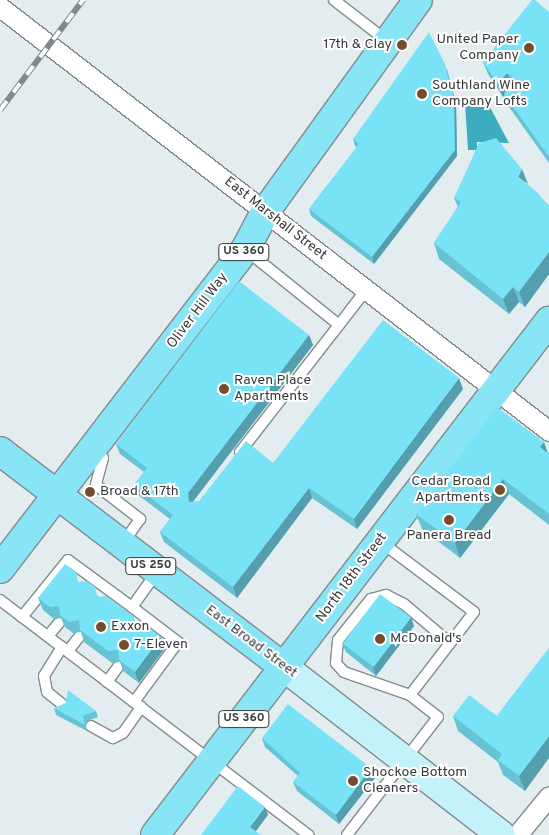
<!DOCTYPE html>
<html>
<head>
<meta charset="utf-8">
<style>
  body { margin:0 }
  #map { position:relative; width:549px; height:835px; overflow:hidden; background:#e3edef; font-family:Overpass,sans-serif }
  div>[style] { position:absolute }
  .water>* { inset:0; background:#3dacc0 }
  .roads { filter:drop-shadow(1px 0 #838c8e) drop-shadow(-1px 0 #838c8e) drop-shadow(0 1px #838c8e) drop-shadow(0 -1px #838c8e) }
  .service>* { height:10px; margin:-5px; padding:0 5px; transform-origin:5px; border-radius:5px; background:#fff }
  .minor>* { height:19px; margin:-9.5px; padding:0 9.5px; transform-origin:9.5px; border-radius:9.5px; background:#fff }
  .secondary>* { height:28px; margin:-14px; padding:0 14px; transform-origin:14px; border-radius:14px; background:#c3f2fa }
  .primary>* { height:28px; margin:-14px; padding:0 14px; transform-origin:14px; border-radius:14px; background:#87e5f6 }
  .rail>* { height:5.5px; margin-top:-2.75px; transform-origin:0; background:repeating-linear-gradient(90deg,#fff 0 11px,#83898a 0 22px); box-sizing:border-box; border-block:1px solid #83898a }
  .wall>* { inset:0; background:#67c2d4 }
  .shaded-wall>* { inset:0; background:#549ead }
  .building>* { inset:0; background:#78e2f7; transform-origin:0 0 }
  .dots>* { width:14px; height:14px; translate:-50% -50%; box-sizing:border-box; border:2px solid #fff; border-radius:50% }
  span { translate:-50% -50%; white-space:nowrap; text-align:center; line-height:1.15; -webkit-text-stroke:4px #fff; paint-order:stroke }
  .shield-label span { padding:1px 4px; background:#fff; border:1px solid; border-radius:4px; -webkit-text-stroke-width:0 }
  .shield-label { font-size:12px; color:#373a3b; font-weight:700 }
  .poi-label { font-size:14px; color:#373a3b }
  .right { translate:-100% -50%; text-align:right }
  .left { translate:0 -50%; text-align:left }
  .street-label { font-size:14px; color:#373a3b }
</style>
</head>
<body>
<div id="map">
  <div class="water">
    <div style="clip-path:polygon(484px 96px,509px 143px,477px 142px,477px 150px,468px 150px,465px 103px)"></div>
  </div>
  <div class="roads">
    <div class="service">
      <div style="left:334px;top:0;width:67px;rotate:37.7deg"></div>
      <div style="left:246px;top:250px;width:119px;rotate:38.9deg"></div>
      <div style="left:339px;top:325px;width:44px;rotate:-52.4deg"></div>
      <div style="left:93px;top:450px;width:13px;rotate:39deg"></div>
      <div style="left:103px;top:458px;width:28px;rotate:105deg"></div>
      <div style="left:96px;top:485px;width:56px;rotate:37.7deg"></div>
      <div style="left:140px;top:519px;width:29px;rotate:125deg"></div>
      <div style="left:240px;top:452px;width:161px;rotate:-52.1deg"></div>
      <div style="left:381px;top:542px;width:116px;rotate:37deg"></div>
      <div style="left:474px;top:612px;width:105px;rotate:127.6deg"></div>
      <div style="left:0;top:600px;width:388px;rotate:37.3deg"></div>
      <div style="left:132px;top:607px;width:58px;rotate:37.3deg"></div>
      <div style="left:178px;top:642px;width:74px;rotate:126.3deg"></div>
      <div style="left:22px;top:617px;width:73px;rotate:-51.1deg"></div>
      <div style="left:68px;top:560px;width:79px;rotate:36.3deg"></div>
      <div style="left:132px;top:607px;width:43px;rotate:-54.5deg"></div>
      <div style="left:48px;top:636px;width:17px;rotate:-50deg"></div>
      <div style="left:62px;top:647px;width:34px;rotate:122deg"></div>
      <div style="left:44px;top:676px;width:16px;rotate:79deg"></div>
      <div style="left:47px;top:692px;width:21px;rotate:39deg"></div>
      <div style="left:68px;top:651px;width:18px;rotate:-52deg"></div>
      <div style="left:107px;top:682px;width:19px;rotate:-54deg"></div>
      <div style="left:91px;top:726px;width:25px;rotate:29deg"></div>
      <div style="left:113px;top:738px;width:11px;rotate:-27deg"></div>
      <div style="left:123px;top:733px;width:32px;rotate:-55deg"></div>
      <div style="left:347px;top:835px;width:149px;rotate:-52.4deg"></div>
      <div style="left:438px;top:717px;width:36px;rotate:-142deg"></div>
      <div style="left:410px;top:695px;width:70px;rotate:-160.8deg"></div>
      <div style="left:344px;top:672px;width:12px;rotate:-132deg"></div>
      <div style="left:336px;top:663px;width:23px;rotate:-85deg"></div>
      <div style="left:338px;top:640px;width:53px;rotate:-51.2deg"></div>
      <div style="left:371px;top:599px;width:16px;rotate:-15deg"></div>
      <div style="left:386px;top:595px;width:20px;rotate:27deg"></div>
      <div style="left:404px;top:604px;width:60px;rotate:40.3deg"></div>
    </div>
    <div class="minor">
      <div style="left:0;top:7px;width:694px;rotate:37.68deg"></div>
      <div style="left:517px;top:835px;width:50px;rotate:-50.6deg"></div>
    </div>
    <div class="secondary">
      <div style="left:284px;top:667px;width:274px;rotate:37.7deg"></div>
    </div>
    <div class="primary">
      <div style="left:0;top:451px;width:357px;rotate:37.3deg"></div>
      <div style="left:0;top:569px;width:402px;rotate:-52.5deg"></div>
      <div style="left:245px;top:250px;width:43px;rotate:-62.2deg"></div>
      <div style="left:265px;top:212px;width:261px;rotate:-54.2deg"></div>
      <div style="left:155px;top:835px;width:648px;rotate:-52.53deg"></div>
    </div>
  </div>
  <div class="rail">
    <div style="left:0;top:110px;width:138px;rotate:-53deg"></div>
  </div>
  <div class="wall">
    <div style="clip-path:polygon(549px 12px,549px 163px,509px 107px,504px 95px,503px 97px,488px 74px,483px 62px)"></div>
    <div style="clip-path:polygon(447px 69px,456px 103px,457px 156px,374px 264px,311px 216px,309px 209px,357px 147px,355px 146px,353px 139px)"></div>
    <div style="clip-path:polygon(528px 185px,549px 206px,549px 274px,525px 307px,519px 302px,509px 314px,439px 259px,434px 243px,458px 207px,454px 198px)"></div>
    <div style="clip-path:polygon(309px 335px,313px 345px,192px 502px,199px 501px,273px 463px,463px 389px,357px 529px,312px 498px,237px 598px,164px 542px,160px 532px,170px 519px,138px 495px,134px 485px,144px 472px,120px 454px,116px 444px)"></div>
    <div style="clip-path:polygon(544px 442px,547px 452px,549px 454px,549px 525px,509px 494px,460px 558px,422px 529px,416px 514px)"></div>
    <div style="clip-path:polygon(80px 582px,99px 597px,133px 616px,137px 626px,165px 648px,139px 683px,123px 671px,120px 662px,112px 663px,84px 642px,81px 632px,73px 633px,65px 627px,61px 618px,54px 619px,43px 610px,38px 598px)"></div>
    <div style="clip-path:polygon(414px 626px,376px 676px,346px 652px,342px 643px)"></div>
    <div style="clip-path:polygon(549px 648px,525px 791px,503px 775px,498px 762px,458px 731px,453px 716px,497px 716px)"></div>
    <div style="clip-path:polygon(54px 708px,96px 711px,98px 717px,85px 722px,87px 731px,56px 715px)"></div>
    <div style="clip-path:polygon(262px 738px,371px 768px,375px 778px,339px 824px,297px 791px,293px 782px,298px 776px,265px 747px)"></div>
  </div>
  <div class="shaded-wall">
    <div style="clip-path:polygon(444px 62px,456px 103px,457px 156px,374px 264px,372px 257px)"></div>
    <div style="clip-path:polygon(507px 73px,512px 85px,503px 97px,498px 84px)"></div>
    <div style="clip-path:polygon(522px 169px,528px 184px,518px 177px)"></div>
    <div style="clip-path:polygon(549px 252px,549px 274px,525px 307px,519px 292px)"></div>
    <div style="clip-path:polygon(513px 287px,519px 302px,509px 314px,503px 299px)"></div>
    <div style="clip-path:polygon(309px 335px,313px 345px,192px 503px,189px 502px,188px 493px)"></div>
    <div style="clip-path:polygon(459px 378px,463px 389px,357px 529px,354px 519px)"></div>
    <div style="clip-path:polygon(544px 442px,549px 457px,540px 447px)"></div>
    <div style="clip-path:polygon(503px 479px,509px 494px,460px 558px,455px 543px)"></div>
    <div style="clip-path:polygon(309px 488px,312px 498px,237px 598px,233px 587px)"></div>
    <div style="clip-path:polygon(411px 617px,414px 626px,376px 676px,373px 667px)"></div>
    <div style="clip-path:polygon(161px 637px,165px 648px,139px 683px,135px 672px)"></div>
    <div style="clip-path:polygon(549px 736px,549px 758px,525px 791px,519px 776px)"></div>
    <div style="clip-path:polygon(371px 768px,375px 778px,339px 824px,336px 815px)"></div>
    <div style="clip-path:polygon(265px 807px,268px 815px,253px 835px,250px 827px)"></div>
  </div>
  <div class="building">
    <div style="clip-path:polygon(532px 0,535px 0,549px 12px,549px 157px,504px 94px,512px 76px,507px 73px,498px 84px,483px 62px)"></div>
    <div style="clip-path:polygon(429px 32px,444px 62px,454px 97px,455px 150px,372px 257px,309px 209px,359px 144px,353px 139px)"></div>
    <div style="clip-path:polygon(496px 138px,522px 169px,518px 177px,537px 192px,549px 206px,549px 252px,519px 292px,513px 287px,503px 299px,434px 243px,461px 202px,454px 198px,479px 143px)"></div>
    <div style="clip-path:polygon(239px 281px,309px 335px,188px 493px,189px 502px,199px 501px,246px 441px,273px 463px,383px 320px,459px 378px,354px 519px,309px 488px,233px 587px,160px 532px,173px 515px,134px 485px,147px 468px,116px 444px)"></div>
    <div style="clip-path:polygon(497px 407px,544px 442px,540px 447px,549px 454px,549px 514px,503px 479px,455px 543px,416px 514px)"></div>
    <div style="clip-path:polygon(65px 564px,76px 572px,78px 582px,87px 581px,95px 587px,97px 597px,106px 596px,133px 616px,135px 626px,144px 624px,161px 637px,135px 672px,119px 660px,118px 650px,108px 651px,80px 630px,79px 620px,69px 622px,60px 615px,59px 606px,50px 607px,38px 598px)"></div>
    <div style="left:380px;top:594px;width:39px;height:62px;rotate:37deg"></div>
    <div style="clip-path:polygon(549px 648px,549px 736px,519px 776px,498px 760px,502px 754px,453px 716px,469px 695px,497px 716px)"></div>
    <div style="clip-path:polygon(68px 690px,96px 711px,83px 716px,85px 725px,54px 708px,66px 703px)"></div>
    <div style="clip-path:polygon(288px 704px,371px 768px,336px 815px,293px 782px,300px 773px,262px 738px)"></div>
    <div style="clip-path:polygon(238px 786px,265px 807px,250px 827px,261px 835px,201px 835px)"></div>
  </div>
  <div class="dots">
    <div style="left:402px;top:45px;background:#744e2a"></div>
    <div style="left:529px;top:48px;background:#744e2a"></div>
    <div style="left:422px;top:94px;background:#744e2a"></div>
    <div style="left:224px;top:389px;background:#744e2a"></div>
    <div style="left:500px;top:490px;background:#744e2a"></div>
    <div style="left:90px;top:492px;background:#744e2a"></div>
    <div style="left:449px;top:520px;background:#744e2a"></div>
    <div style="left:101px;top:627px;background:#744e2a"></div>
    <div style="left:380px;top:639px;background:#744e2a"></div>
    <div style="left:124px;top:645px;background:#744e2a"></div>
    <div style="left:353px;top:781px;background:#744e2a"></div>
  </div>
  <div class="shield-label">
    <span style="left:244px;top:252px">US 360</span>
    <span style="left:151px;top:566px">US 250</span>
    <span style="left:244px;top:719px">US 360</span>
  </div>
  <div class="poi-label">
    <span class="right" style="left:519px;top:48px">United Paper<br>Company</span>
    <span class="right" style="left:392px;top:45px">17th &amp; Clay</span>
    <span class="left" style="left:432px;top:94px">Southland Wine<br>Company Lofts</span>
    <span class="left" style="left:234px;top:389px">Raven Place<br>Apartments</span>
    <span class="right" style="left:490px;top:490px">Cedar Broad<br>Apartments</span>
    <span class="left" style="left:100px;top:492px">Broad &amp; 17th</span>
    <span style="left:449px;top:536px">Panera Bread</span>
    <span class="left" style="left:111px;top:627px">Exxon</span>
    <span class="left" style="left:390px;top:639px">McDonald's</span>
    <span class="left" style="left:134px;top:645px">7-Eleven</span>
    <span class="left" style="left:363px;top:781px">Shockoe Bottom<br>Cleaners</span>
  </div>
  <div class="street-label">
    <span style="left:275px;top:219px;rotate:38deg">East Marshall Street</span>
    <span style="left:198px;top:311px;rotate:-53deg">Oliver Hill Way</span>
    <span style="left:352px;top:578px;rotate:-53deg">North 18th Street</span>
    <span style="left:251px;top:642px;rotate:37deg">East Broad Street</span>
  </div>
</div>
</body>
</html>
